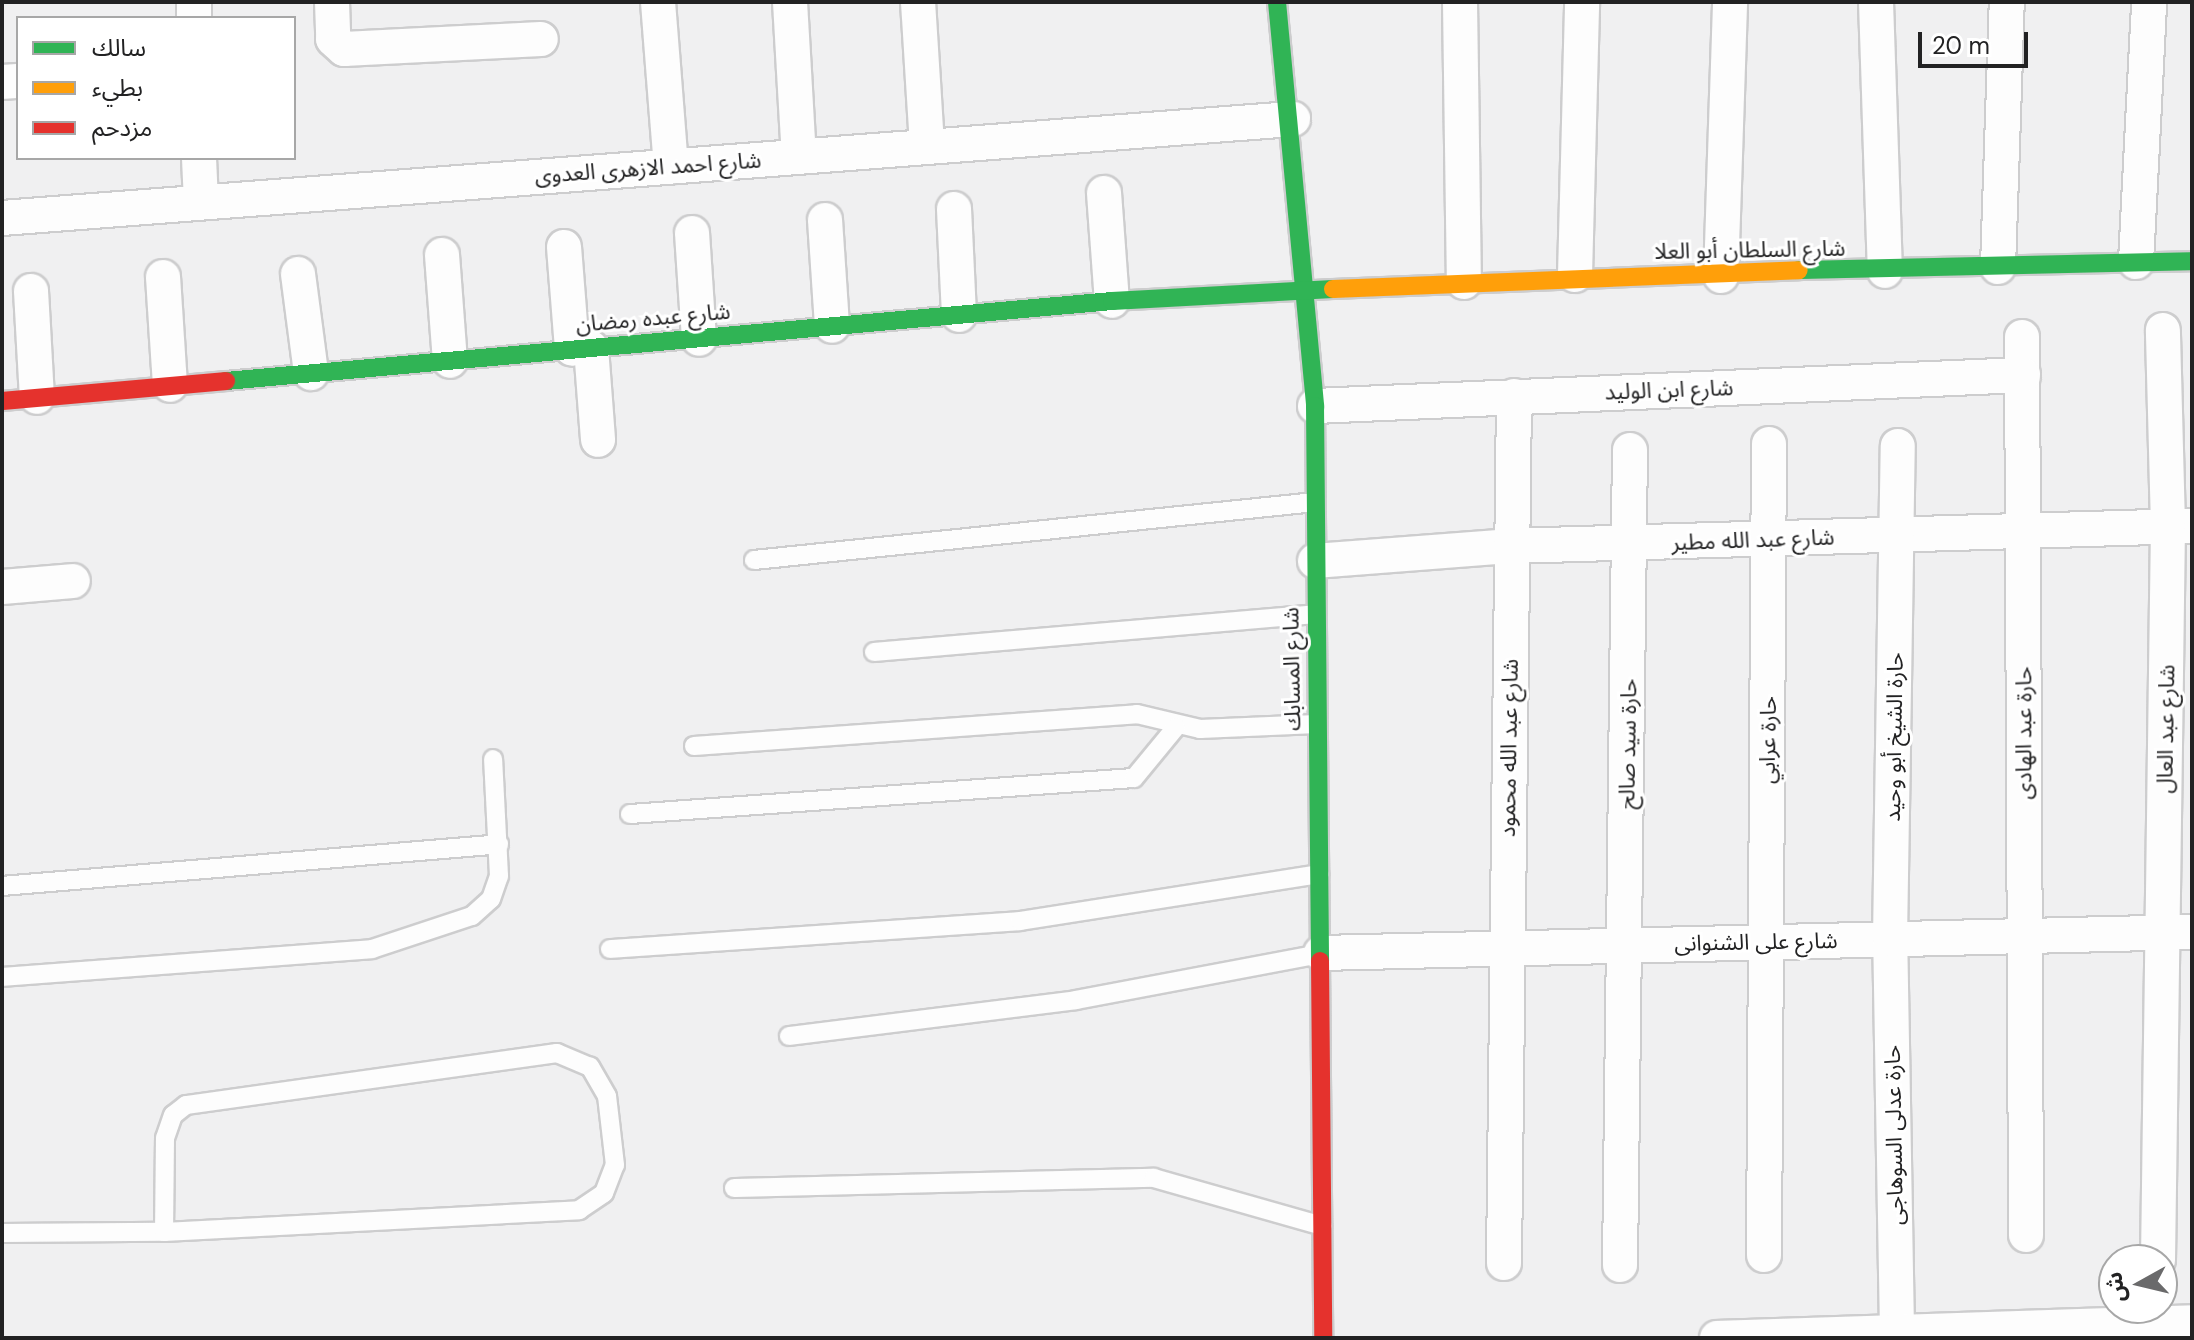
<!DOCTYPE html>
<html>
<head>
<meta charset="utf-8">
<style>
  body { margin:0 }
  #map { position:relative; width:2194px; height:1340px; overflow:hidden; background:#f0f0f1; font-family:"DM Sans","Noto Sans Arabic",sans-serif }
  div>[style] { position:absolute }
  .roads { filter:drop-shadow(2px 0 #cdcdce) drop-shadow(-2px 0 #cdcdce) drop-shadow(0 2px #cdcdce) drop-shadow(0 -2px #cdcdce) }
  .lane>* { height:18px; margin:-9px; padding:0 9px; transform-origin:9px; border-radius:9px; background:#fdfdfd }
  .street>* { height:34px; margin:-17px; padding:0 17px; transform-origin:17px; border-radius:17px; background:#fdfdfd }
  .fast>* { height:18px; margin:-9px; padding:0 9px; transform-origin:9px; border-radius:9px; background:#30b455 }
  .slow>* { height:18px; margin:-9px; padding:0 9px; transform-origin:9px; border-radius:9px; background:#ff9f0a }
  .jam>* { height:18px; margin:-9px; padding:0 9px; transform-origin:9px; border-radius:9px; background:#e5322d }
  span { translate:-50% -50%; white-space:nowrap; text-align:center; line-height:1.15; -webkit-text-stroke:6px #fff; paint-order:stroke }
  .street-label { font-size:22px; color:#222223 }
  .frame { position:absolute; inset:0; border:4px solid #222223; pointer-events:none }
  .legend { position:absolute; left:16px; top:16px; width:280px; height:144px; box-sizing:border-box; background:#fff; border:2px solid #a7a7a7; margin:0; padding:10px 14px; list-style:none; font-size:24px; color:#222223 }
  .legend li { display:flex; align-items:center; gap:16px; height:40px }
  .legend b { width:40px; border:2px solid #a7a7a7 }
  .north { position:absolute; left:2098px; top:1244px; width:80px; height:80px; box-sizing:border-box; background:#fff; border:2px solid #a7a7a7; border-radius:50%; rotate:262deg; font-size:22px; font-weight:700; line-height:32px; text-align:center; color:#222223 }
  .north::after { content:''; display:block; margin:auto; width:28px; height:36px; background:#6a6a6b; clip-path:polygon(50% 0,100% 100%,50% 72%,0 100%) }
  .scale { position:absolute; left:1918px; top:32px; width:110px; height:36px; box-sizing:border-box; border:4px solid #222223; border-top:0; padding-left:10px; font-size:24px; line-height:28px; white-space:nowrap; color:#222223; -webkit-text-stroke:6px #fff; paint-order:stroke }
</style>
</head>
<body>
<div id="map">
  <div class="roads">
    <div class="lane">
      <div style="left:754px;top:560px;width:564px;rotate:-5.9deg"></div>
      <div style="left:874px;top:652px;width:443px;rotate:-4.9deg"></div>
      <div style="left:694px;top:746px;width:444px;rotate:-4.1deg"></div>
      <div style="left:1137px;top:714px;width:65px;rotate:13.4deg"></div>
      <div style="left:1200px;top:729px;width:117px;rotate:-2.4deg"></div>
      <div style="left:630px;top:814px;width:505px;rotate:-4.09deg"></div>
      <div style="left:1134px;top:778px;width:66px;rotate:-50.5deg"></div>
      <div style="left:2px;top:886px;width:499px;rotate:-4.8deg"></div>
      <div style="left:610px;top:949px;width:411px;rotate:-3.9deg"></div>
      <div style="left:1020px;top:921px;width:303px;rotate:-8.9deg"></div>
      <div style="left:2px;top:977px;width:371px;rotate:-4.3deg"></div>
      <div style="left:372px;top:949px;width:105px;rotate:-18.3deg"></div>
      <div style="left:472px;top:916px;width:25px;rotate:-42deg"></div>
      <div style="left:491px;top:899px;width:24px;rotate:-71deg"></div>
      <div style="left:499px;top:876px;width:117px;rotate:-92.9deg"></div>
      <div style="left:789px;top:1036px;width:289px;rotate:-7.1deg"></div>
      <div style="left:1076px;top:1000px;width:248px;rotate:-10.7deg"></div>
      <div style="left:734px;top:1188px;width:420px;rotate:-1.4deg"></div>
      <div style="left:1154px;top:1178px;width:175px;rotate:15.9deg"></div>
      <div style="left:2px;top:1233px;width:162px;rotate:-0.4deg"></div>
      <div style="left:164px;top:1232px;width:416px;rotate:-3deg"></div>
      <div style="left:579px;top:1210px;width:30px;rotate:-34deg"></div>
      <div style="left:604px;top:1193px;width:30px;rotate:-69deg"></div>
      <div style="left:615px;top:1165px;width:69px;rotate:-96.6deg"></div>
      <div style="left:607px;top:1096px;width:34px;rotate:-120deg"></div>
      <div style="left:590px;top:1067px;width:36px;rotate:-157deg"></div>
      <div style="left:557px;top:1053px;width:375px;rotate:172deg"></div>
      <div style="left:186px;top:1105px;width:16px;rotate:142deg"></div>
      <div style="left:173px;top:1115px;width:24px;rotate:109deg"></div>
      <div style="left:165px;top:1138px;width:94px;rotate:90.6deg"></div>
    </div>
    <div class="street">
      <div style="left:194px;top:2px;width:16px;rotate:90deg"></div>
      <div style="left:332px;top:2px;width:37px;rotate:88deg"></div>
      <div style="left:333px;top:39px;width:15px;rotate:42deg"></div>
      <div style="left:344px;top:49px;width:197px;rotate:-2.9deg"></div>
      <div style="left:658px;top:2px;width:165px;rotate:85.5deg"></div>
      <div style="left:790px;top:2px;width:155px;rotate:86.7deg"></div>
      <div style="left:918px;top:2px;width:145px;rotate:86.4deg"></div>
      <div style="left:1460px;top:2px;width:280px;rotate:89.2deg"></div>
      <div style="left:1876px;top:2px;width:269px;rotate:88.1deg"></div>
      <div style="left:2px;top:82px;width:16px;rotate:-4deg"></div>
      <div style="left:199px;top:158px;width:44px;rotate:87.4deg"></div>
      <div style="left:1104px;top:193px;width:108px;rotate:85.8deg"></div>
      <div style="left:954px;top:209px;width:106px;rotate:87.3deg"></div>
      <div style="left:2px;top:218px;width:1295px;rotate:-4.39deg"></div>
      <div style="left:825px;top:220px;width:106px;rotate:86.2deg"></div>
      <div style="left:692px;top:233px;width:106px;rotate:86.2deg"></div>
      <div style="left:564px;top:247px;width:102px;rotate:85.5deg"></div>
      <div style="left:442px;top:255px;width:106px;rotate:85.7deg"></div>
      <div style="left:2136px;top:262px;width:260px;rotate:-87.1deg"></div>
      <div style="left:1998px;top:267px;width:265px;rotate:-88.1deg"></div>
      <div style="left:298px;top:274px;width:100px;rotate:82.5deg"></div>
      <div style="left:1575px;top:275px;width:273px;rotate:-88.5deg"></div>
      <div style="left:1721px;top:276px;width:274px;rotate:-88.1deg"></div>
      <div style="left:163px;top:277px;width:108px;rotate:86.3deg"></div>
      <div style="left:31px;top:291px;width:106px;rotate:86.8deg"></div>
      <div style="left:2022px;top:337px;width:898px;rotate:89.74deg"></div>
      <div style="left:591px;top:348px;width:92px;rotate:85.6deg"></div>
      <div style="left:1315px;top:406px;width:709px;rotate:-2.51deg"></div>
      <div style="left:1315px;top:561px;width:197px;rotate:-4.4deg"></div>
      <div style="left:1511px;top:546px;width:679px;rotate:-1.69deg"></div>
      <div style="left:2px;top:587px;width:71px;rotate:-4.8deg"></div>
      <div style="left:1321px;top:953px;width:871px;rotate:-1.38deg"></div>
      <div style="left:1764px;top:1255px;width:811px;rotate:-89.65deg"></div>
      <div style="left:2158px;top:1260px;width:734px;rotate:-89.22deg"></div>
      <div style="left:2168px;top:526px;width:196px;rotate:-91.5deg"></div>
      <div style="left:1504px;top:1263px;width:867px;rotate:-89.34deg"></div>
      <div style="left:1620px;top:1265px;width:815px;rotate:-89.3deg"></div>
      <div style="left:1897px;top:1330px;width:391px;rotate:-91deg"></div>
      <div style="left:1890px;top:939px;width:493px;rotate:-89.1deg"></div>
      <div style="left:1717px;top:1338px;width:475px;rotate:-1.9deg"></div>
    </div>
    <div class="fast">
      <div style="left:1277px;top:2px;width:406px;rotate:84.6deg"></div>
      <div style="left:1315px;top:406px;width:555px;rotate:89.48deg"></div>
      <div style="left:1799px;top:270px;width:393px;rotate:-1.3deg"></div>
      <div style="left:226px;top:381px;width:890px;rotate:-5.16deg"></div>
      <div style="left:1112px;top:301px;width:221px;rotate:-3.1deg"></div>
    </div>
    <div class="slow">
      <div style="left:1333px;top:289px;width:466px;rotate:-2.3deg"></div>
    </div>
    <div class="jam">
      <div style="left:2px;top:401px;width:225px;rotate:-5.1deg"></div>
      <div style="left:1320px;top:961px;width:377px;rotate:89.5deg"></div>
    </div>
  </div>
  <div class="street-label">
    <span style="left:648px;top:168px;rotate:-4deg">شارع احمد الازهرى العدوى</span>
    <span style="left:1750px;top:250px;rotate:-1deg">شارع السلطان أبو العلا</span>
    <span style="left:653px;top:318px;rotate:-5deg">شارع عبده رمضان</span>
    <span style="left:1669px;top:390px;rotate:-2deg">شارع ابن الوليد</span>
    <span style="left:1753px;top:540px;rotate:-2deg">شارع عبد الله مطير</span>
    <span style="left:1292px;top:669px;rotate:-91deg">شارع المسابك</span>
    <span style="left:2166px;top:729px;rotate:-89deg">شارع عبد العال</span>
    <span style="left:2024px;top:733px;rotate:-90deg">حارة عبد الهادى</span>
    <span style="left:1894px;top:737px;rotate:-89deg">حارة الشيخ أبو وحيد</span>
    <span style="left:1768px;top:740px;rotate:-89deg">حارة عرابي</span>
    <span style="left:1628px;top:744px;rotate:-89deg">حارة سيد صالح</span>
    <span style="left:1509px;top:748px;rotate:-89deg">شارع عبد الله محمود</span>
    <span style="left:1756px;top:942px;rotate:-1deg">شارع على الشنوانى</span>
    <span style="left:1894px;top:1135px;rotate:-91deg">حارة عدلى السوهاجى</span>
  </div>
  <div class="frame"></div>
  <ul class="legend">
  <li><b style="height:10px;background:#30b455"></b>سالك</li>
  <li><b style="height:10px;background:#ff9f0a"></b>بطيء</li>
  <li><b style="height:10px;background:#e5322d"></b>مزدحم</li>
  </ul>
  <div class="north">ش</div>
  <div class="scale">20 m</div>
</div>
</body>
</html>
